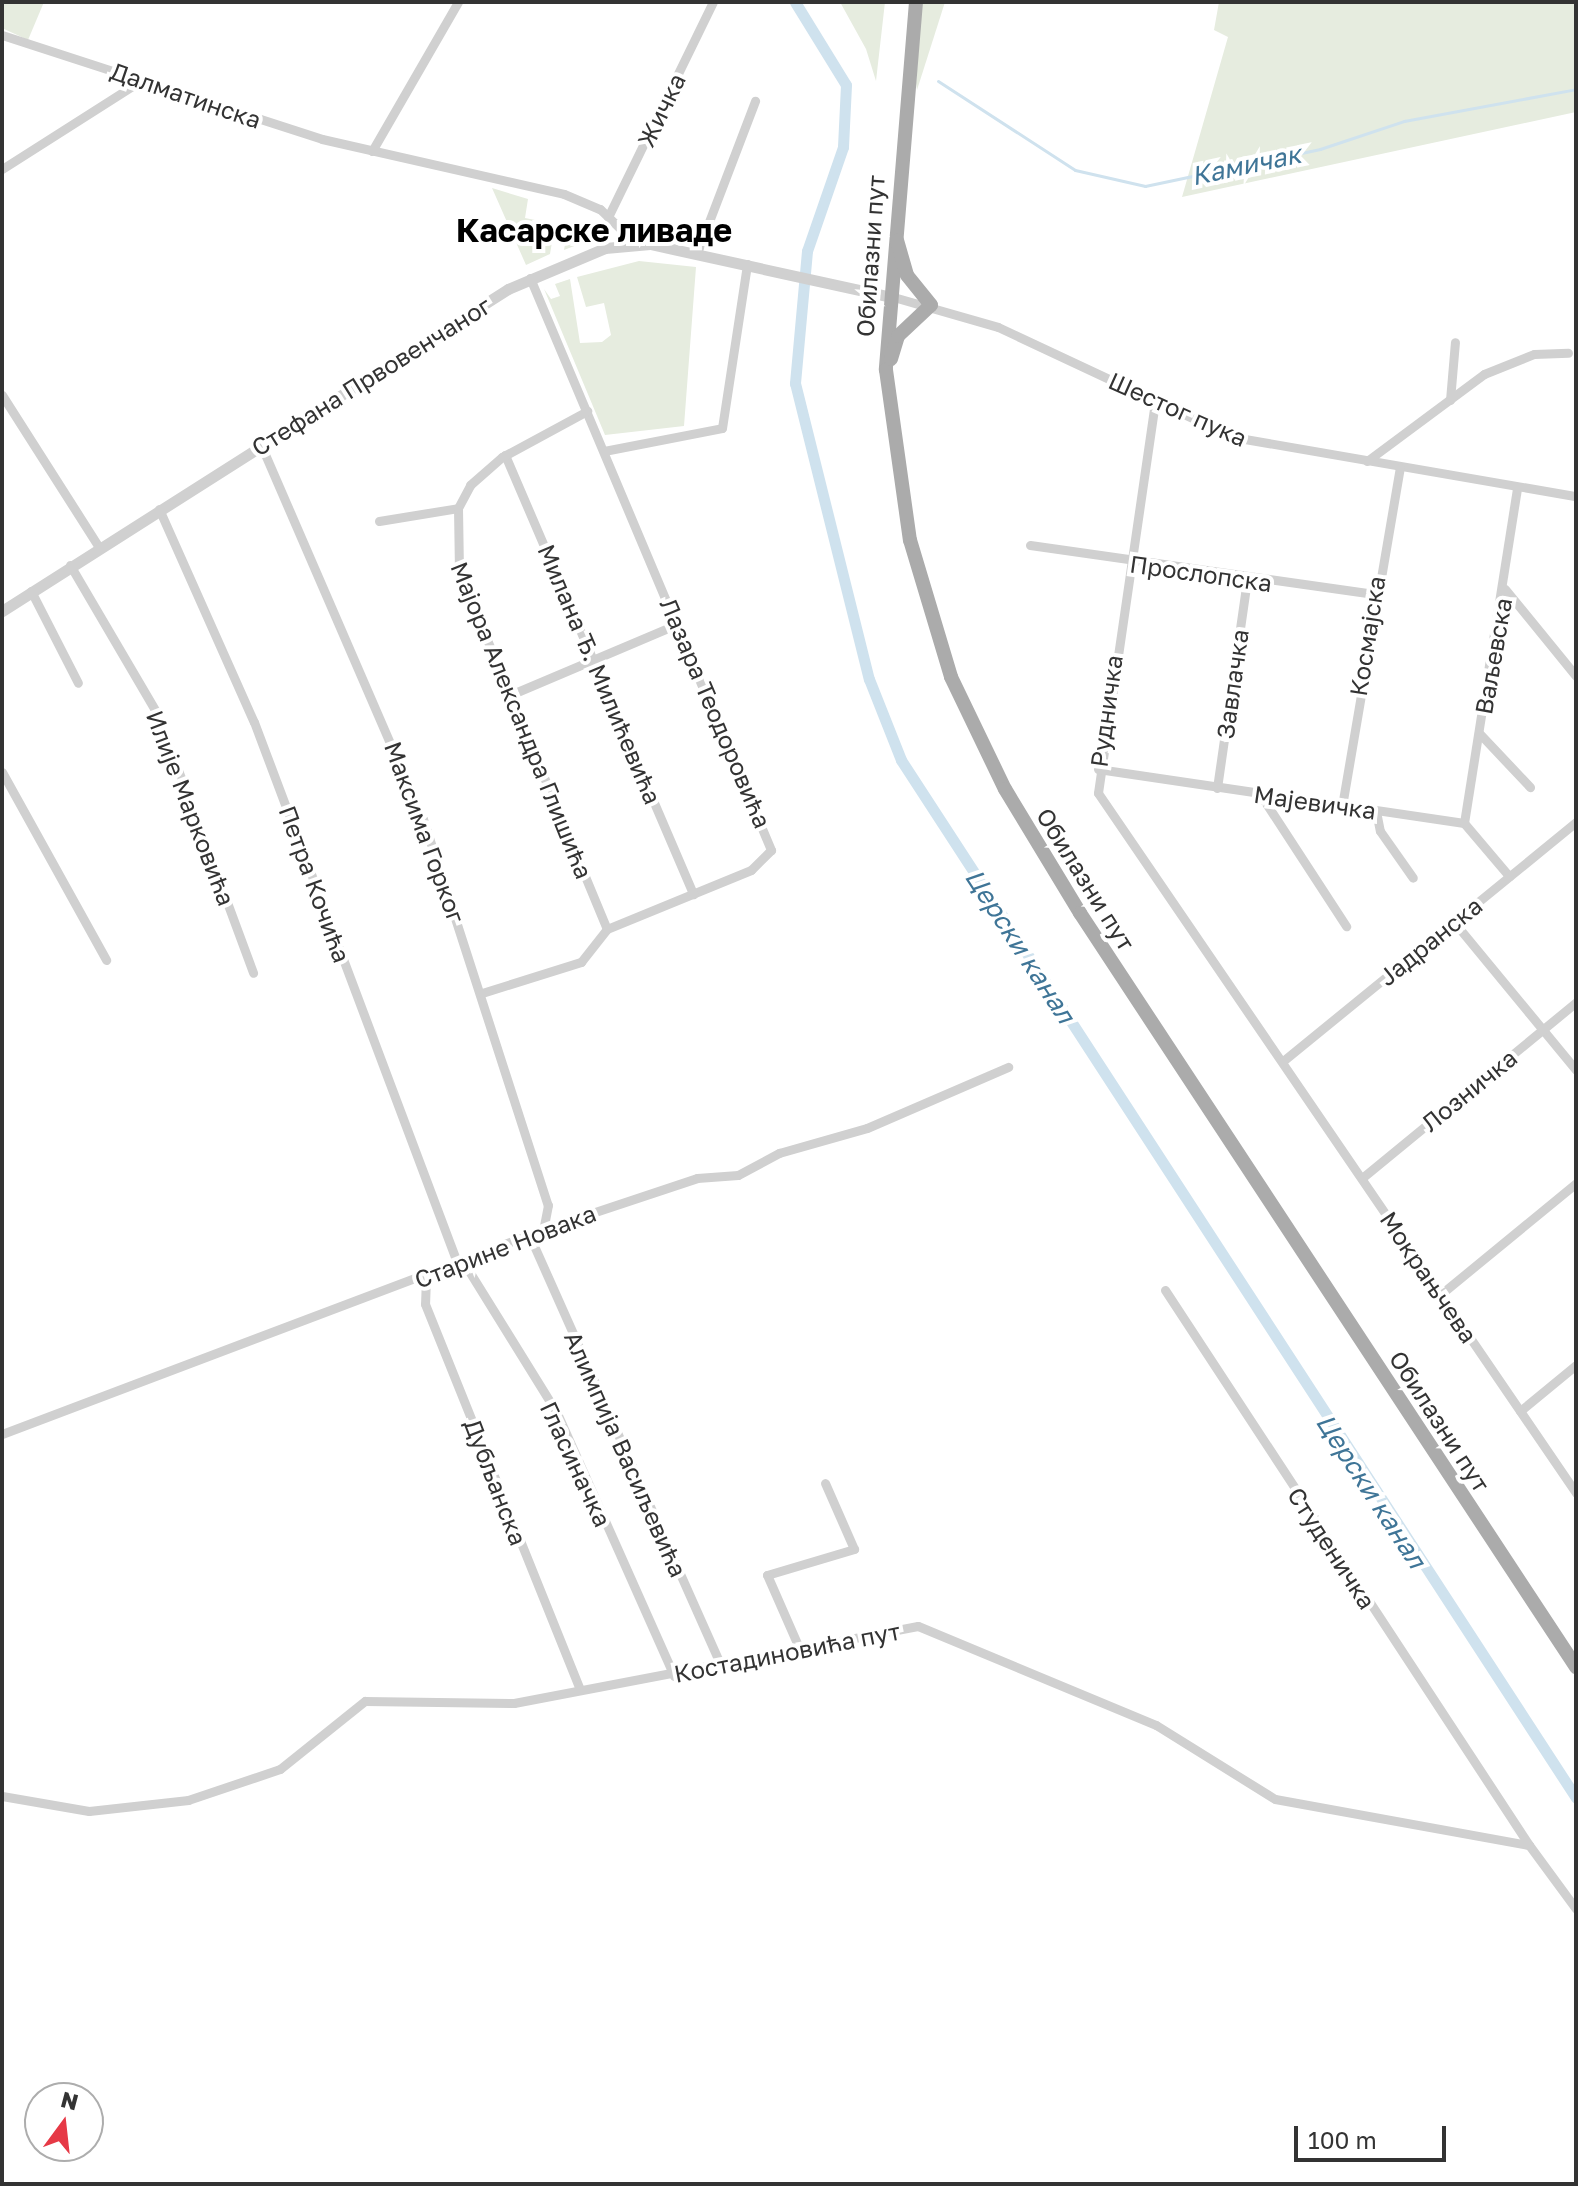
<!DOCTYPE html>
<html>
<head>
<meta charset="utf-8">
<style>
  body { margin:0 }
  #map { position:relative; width:1578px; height:2186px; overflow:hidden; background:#fff; font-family:"Golos Text",sans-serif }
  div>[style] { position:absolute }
  .green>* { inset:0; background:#e6ecdf }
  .stream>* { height:3px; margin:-1.5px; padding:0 1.5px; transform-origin:1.5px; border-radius:1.5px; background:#cfe2ee }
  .canal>* { height:11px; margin:-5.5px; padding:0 5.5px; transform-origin:5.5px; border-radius:5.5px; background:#cfe2ee }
  .minor>* { height:9px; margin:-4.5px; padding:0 4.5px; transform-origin:4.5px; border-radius:4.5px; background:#d0d0d0 }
  .tertiary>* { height:11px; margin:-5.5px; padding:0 5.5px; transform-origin:5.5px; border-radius:5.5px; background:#d0d0d0 }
  .primary>* { height:14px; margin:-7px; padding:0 7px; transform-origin:7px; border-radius:7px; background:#ababab }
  span { translate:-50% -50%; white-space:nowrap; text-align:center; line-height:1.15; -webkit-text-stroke:8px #fff; paint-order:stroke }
  .street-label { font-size:24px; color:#333 }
  .water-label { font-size:26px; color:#3f7597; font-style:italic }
  .district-label { font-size:32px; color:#000; font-weight:700 }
  .frame { position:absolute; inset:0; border:4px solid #333; pointer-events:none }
  .north { position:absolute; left:24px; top:2082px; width:80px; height:80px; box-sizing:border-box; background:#fff; border:2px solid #adadad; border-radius:50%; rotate:15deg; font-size:22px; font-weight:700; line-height:32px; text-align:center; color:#333 }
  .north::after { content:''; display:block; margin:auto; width:28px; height:36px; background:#e63946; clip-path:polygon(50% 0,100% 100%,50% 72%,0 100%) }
  .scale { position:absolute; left:1294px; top:2126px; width:152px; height:36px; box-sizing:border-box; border:4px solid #333; border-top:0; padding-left:10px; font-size:24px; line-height:28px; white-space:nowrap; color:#333; -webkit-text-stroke:6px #fff; paint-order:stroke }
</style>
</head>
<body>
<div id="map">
  <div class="green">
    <div style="clip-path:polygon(2px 2px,44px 2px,28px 40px,2px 28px)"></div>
    <div style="clip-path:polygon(840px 2px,885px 2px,876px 81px,866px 49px)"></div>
    <div style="clip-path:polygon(922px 2px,945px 2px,917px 90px,916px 83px)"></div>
    <div style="clip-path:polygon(1219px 2px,1576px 2px,1576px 112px,1182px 197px,1228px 37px,1214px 30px)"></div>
    <div style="clip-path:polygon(492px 188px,528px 199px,525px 218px,555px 224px,550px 254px,526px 265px)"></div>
    <div style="clip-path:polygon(568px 226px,587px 229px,587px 241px,564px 250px)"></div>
    <div style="clip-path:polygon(639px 261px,696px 267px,684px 426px,605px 435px,544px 289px,551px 299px,560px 296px,555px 284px,570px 279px,580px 343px,602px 342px,611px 335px,604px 303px,586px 307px,577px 277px)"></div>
  </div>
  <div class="stream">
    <div style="left:938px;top:81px;width:163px;rotate:33deg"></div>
    <div style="left:1075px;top:170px;width:72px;rotate:12.9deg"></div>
    <div style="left:1145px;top:186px;width:179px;rotate:-11.9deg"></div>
    <div style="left:1320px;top:149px;width:89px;rotate:-18.4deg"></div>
    <div style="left:1404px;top:121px;width:175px;rotate:-10.5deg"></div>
  </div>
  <div class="canal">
    <div style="left:795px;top:2px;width:97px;rotate:58.4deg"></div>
    <div style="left:846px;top:85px;width:62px;rotate:92.8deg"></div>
    <div style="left:843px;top:147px;width:110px;rotate:109.1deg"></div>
    <div style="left:807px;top:251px;width:133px;rotate:95.2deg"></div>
    <div style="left:795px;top:383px;width:305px;rotate:76deg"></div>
    <div style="left:869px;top:679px;width:87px;rotate:68.4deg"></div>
    <div style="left:901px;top:760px;width:1238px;rotate:56.96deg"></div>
  </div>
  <div class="minor">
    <div style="left:2px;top:35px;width:336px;rotate:18deg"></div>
    <div style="left:322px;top:139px;width:248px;rotate:12.8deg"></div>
    <div style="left:564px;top:194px;width:39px;rotate:23deg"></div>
    <div style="left:600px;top:209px;width:47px;rotate:44.1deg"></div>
    <div style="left:372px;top:151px;width:172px;rotate:-60deg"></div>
    <div style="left:2px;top:169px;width:169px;rotate:-32.5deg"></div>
    <div style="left:608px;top:217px;width:239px;rotate:-64deg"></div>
    <div style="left:697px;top:253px;width:163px;rotate:-69.1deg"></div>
    <div style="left:530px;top:278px;width:621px;rotate:67.15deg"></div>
    <div style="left:771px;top:850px;width:28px;rotate:135deg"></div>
    <div style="left:751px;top:870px;width:156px;rotate:157.7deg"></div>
    <div style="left:890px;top:296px;width:112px;rotate:16deg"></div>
    <div style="left:998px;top:327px;width:259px;rotate:25.1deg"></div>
    <div style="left:1233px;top:437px;width:348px;rotate:9.8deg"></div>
    <div style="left:2px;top:395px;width:180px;rotate:57.5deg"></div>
    <div style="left:1450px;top:400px;width:58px;rotate:-85.1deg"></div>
    <div style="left:1155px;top:402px;width:395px;rotate:98.3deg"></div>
    <div style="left:1098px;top:793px;width:848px;rotate:55.67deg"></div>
    <div style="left:261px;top:445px;width:408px;rotate:66.6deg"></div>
    <div style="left:423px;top:819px;width:406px;rotate:72.1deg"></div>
    <div style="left:548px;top:1205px;width:26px;rotate:101deg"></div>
    <div style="left:604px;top:451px;width:120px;rotate:-11deg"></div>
    <div style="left:722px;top:428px;width:166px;rotate:-81.3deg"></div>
    <div style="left:505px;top:455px;width:478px;rotate:66.8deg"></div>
    <div style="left:1367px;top:461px;width:146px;rotate:-36.6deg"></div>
    <div style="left:1484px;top:374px;width:54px;rotate:-21.8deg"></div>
    <div style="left:1534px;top:354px;width:34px;rotate:-2deg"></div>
    <div style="left:458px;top:508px;width:64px;rotate:89.1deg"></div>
    <div style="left:459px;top:572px;width:386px;rotate:67.5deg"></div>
    <div style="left:159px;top:509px;width:233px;rotate:66deg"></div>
    <div style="left:254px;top:722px;width:580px;rotate:69.41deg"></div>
    <div style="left:379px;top:521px;width:80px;rotate:-9.3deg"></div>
    <div style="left:458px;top:508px;width:26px;rotate:-62deg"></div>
    <div style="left:470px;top:485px;width:43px;rotate:-41.2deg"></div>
    <div style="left:502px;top:457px;width:97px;rotate:-28.4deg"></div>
    <div style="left:1030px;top:545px;width:346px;rotate:8.1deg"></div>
    <div style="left:70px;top:565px;width:172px;rotate:59.6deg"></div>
    <div style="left:157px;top:713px;width:277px;rotate:69.7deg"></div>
    <div style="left:1505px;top:589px;width:112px;rotate:50.8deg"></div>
    <div style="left:31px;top:591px;width:103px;rotate:62.9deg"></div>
    <div style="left:510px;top:695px;width:181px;rotate:-23deg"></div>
    <div style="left:1480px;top:734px;width:73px;rotate:46.7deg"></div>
    <div style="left:1098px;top:769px;width:370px;rotate:8.4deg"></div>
    <div style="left:1464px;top:823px;width:70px;rotate:49.7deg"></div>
    <div style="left:2px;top:772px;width:215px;rotate:61deg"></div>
    <div style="left:1217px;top:788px;width:210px;rotate:-81.8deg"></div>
    <div style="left:1260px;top:794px;width:158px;rotate:56.9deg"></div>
    <div style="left:1342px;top:806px;width:343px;rotate:-80.3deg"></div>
    <div style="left:1376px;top:811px;width:20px;rotate:79deg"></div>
    <div style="left:1380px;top:831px;width:57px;rotate:54.9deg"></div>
    <div style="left:1464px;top:823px;width:339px;rotate:-81deg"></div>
    <div style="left:1454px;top:922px;width:192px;rotate:50.5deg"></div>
    <div style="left:482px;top:993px;width:104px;rotate:-17.4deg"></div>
    <div style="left:581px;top:962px;width:42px;rotate:-51.8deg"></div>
    <div style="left:1283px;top:1061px;width:378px;rotate:-39.2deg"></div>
    <div style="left:1362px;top:1178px;width:277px;rotate:-39.4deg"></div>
    <div style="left:531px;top:1239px;width:471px;rotate:66deg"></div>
    <div style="left:464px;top:1263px;width:176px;rotate:58.2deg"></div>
    <div style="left:557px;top:1413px;width:288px;rotate:66deg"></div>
    <div style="left:426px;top:1277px;width:27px;rotate:92deg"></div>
    <div style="left:425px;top:1304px;width:414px;rotate:68.1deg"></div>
    <div style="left:1165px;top:1290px;width:664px;rotate:56.74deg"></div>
    <div style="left:1441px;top:1294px;width:175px;rotate:-39.4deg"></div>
    <div style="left:1520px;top:1411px;width:72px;rotate:-39.4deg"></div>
    <div style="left:2px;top:1434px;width:583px;rotate:-20.71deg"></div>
    <div style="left:547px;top:1228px;width:158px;rotate:-18.4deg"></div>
    <div style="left:697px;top:1178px;width:41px;rotate:-4.2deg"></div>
    <div style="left:738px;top:1175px;width:47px;rotate:-28.2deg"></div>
    <div style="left:779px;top:1153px;width:91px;rotate:-15.9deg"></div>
    <div style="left:867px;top:1128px;width:154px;rotate:-23.4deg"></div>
    <div style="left:800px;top:1650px;width:82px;rotate:-113.7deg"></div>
    <div style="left:767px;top:1575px;width:91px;rotate:-16.6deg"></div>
    <div style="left:854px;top:1549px;width:72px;rotate:-113.7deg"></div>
    <div style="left:2px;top:1796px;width:88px;rotate:9.8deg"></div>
    <div style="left:89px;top:1811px;width:100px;rotate:-6.3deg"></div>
    <div style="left:188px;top:1800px;width:97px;rotate:-18.6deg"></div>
    <div style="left:280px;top:1769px;width:109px;rotate:-38.7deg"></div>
    <div style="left:365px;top:1701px;width:149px;rotate:0.8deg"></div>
    <div style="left:514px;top:1703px;width:411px;rotate:-10.8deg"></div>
    <div style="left:918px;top:1626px;width:258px;rotate:22.6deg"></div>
    <div style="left:1156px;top:1725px;width:140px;rotate:31.9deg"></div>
    <div style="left:1275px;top:1799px;width:258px;rotate:10.3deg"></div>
    <div style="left:1529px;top:1845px;width:79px;rotate:53.7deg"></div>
  </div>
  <div class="tertiary">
    <div style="left:2px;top:611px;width:600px;rotate:-32.47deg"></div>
    <div style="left:508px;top:289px;width:105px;rotate:-22.9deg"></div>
    <div style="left:605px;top:248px;width:45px;rotate:-5.1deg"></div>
    <div style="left:650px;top:244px;width:243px;rotate:12.4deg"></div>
  </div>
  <div class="primary">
    <div style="left:916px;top:2px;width:369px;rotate:94.7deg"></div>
    <div style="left:886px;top:370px;width:172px;rotate:82deg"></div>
    <div style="left:910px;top:540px;width:143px;rotate:73.3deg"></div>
    <div style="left:951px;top:677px;width:124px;rotate:64.3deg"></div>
    <div style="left:1005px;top:789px;width:145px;rotate:58.8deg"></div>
    <div style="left:1080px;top:913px;width:903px;rotate:56.66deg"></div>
    <div style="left:891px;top:359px;width:24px;rotate:-73deg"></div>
    <div style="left:898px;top:336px;width:45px;rotate:-43.2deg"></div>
    <div style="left:931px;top:305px;width:38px;rotate:-129deg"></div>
    <div style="left:907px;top:275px;width:36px;rotate:-106deg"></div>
  </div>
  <div class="street-label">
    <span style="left:186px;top:95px;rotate:19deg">Далматинска</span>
    <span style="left:661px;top:110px;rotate:-64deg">Жичка</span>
    <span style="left:870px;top:256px;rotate:-86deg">Обилазни пут</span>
    <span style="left:371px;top:376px;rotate:-32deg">Стефана Првовенчаног</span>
    <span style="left:1178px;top:409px;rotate:24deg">Шестог пука</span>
    <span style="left:1201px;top:573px;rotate:8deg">Прослопска</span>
    <span style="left:1367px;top:636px;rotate:-81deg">Космајска</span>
    <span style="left:1493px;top:656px;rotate:-80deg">Ваљевска</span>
    <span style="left:600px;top:674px;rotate:67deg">Милана Ђ. Милићевића</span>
    <span style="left:1232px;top:684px;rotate:-82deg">Завлачка</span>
    <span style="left:1106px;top:711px;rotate:-82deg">Рудничка</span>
    <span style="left:716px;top:713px;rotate:67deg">Лазара Теодоровића</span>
    <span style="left:522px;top:720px;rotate:68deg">Мајора Александра Глишића</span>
    <span style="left:1315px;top:802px;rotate:8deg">Мајевичка</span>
    <span style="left:191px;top:808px;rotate:69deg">Илије Марковића</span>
    <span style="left:425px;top:832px;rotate:70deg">Максима Горког</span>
    <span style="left:1086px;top:879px;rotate:58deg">Обилазни пут</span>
    <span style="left:315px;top:884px;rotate:70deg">Петра Кочића</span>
    <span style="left:1430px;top:941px;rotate:-39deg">Јадранска</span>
    <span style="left:1469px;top:1090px;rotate:-39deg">Лозничка</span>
    <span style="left:505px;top:1246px;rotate:-21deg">Старине Новака</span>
    <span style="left:1429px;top:1277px;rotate:56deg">Мокрањчева</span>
    <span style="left:1440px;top:1421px;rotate:57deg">Обилазни пут</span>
    <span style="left:626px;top:1454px;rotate:66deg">Алимпија Васиљевића</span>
    <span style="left:576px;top:1464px;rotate:65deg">Гласиначка</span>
    <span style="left:496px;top:1482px;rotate:69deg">Дубљанска</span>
    <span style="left:1332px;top:1548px;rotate:57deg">Студеничка</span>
    <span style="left:787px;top:1652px;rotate:-11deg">Костадиновића пут</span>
  </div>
  <div class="water-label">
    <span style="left:1246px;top:165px;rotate:-12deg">Камичак</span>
    <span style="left:1020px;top:946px;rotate:57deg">Церски канал</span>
    <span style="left:1371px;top:1491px;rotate:57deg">Церски канал</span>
  </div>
  <div class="district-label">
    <span style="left:594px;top:230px">Касарске ливаде</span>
  </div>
  <div class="frame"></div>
  <div class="north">N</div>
  <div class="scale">100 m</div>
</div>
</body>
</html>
